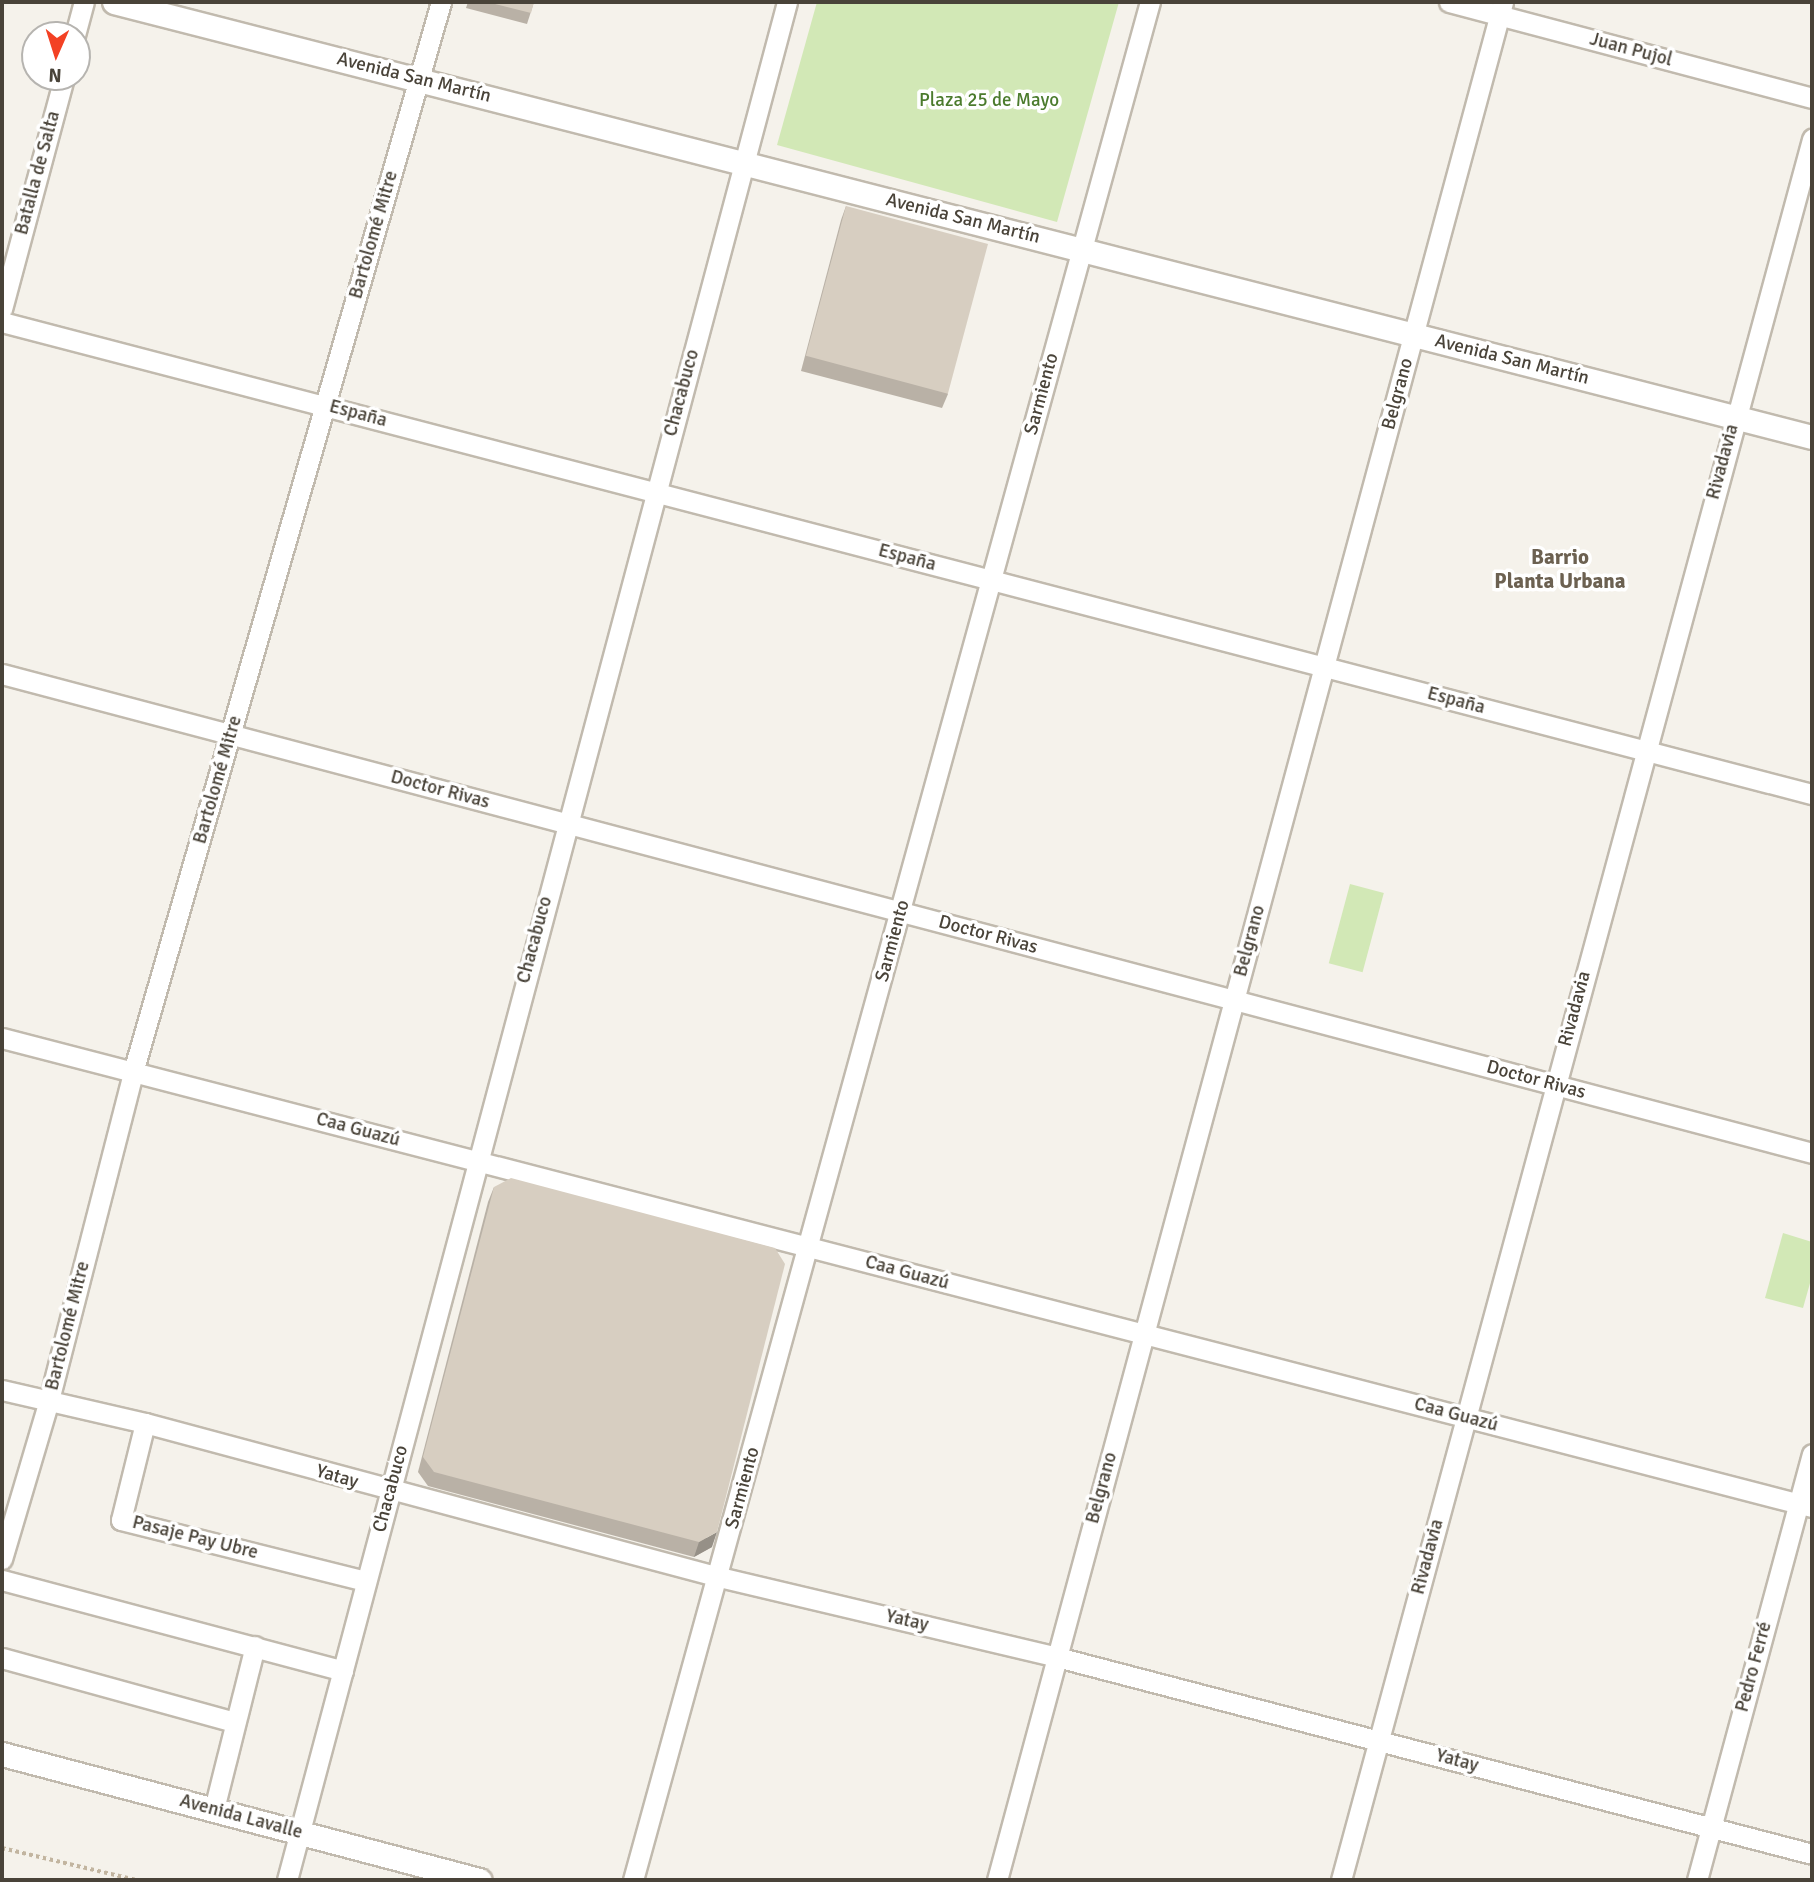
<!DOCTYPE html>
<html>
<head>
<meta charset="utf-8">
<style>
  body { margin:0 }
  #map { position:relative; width:1814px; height:1882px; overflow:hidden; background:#f5f2eb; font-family:Signika,sans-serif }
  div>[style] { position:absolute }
  .green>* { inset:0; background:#d2e8b6; transform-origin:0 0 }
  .path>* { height:3.5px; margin-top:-1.75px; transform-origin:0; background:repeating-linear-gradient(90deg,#c2b5a0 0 3.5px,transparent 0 7px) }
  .roads { filter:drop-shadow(2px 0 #c1baae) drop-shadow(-2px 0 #c1baae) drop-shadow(0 2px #c1baae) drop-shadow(0 -2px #c1baae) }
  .minor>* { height:19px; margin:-9.5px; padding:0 9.5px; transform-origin:9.5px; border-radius:9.5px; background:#fff }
  .tertiary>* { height:23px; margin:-11.5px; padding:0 11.5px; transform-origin:11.5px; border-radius:11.5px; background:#fff }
  .wall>* { inset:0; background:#b9b1a6 }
  .shaded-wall>* { inset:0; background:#969087 }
  .building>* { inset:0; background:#d7cec1; transform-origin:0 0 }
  span { translate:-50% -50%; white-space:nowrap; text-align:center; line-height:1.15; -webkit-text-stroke:7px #fff; paint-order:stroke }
  .street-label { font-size:19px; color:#494339 }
  .park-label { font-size:19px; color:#4b7b2d }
  .neighbourhood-label { font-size:21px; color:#6c6151; font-weight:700 }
  .frame { position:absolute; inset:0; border:4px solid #494339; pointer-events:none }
  .north { position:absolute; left:21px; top:21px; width:70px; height:70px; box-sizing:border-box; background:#fff; border:2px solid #b6b4b0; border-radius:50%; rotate:183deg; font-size:19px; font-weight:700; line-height:28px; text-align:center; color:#494339 }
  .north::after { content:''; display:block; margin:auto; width:24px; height:32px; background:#f34124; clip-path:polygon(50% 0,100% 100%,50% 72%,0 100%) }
</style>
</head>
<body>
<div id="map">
  <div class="green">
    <div style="clip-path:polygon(817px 2px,1119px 2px,1057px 222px,777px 145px)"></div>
    <div style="left:1350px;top:884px;width:35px;height:82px;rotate:15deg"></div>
    <div style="clip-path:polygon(1783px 1233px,1812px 1242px,1812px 1276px,1803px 1308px,1765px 1298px)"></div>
  </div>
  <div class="path">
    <div style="left:2px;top:1848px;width:138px;rotate:13.4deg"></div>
  </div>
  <div class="roads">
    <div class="minor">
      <div style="left:1449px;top:2px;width:375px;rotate:14.8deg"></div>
      <div style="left:75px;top:35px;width:34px;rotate:-75deg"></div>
      <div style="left:2px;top:309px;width:240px;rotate:-75deg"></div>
      <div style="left:2px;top:322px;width:1871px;rotate:14.62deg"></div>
      <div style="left:2px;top:674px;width:1872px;rotate:14.82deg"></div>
      <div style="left:2px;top:1038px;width:1870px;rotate:14.53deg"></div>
      <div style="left:2px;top:1390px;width:147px;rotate:13deg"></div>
      <div style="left:145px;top:1423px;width:594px;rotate:15.02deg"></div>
      <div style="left:719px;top:1577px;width:347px;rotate:13.3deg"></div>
      <div style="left:1057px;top:1657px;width:780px;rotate:14.62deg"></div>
      <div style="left:145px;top:1423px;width:100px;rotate:103.9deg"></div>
      <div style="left:121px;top:1520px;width:252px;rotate:14deg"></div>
      <div style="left:2px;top:1559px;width:162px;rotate:-73.5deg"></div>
      <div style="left:48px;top:1404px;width:343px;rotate:-75.6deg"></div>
      <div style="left:133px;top:1072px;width:1113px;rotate:-73.94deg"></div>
      <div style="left:2px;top:1580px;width:353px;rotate:14.9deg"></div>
      <div style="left:2px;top:1658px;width:242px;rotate:15.4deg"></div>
      <div style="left:214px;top:1809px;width:168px;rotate:-75.9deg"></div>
      <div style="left:287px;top:1880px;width:1943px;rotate:-75.09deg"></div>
      <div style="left:633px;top:1880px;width:1948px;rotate:-74.61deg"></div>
      <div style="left:997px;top:1880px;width:1945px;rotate:-74.92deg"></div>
      <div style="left:1341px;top:1880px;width:1804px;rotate:-74.86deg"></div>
      <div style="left:1697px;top:1880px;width:441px;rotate:-74.9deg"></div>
    </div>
    <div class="tertiary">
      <div style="left:114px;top:2px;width:1753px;rotate:14.37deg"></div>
      <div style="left:2px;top:1754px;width:494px;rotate:14.8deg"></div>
    </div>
  </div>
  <div class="wall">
    <div style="clip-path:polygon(468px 2px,534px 2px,527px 24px,466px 8px)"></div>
    <div style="clip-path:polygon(846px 206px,948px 394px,942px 408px,801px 371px,841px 220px)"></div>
    <div style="clip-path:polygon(494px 1187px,712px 1547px,694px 1557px,428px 1486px,418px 1472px,488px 1202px)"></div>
  </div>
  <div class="shaded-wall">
    <div style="clip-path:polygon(717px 1532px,712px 1547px,694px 1557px,699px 1542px)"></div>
  </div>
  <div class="building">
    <div style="clip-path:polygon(487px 2px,534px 2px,531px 13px)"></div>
    <div style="left:846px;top:206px;width:147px;height:155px;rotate:15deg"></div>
    <div style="clip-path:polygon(511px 1178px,775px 1248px,785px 1264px,717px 1532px,699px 1542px,434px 1472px,423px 1457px,494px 1187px)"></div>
  </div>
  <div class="street-label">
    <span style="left:1631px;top:50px;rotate:15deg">Juan Pujol</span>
    <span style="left:414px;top:78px;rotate:14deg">Avenida San Martín</span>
    <span style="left:38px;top:173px;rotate:-75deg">Batalla de Salta</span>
    <span style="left:963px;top:219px;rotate:14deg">Avenida San Martín</span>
    <span style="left:374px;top:235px;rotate:-74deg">Bartolomé Mitre</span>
    <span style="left:1512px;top:360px;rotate:14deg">Avenida San Martín</span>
    <span style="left:682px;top:393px;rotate:-75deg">Chacabuco</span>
    <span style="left:1042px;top:394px;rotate:-75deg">Sarmiento</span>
    <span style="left:1398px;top:394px;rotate:-75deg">Belgrano</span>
    <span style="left:358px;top:414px;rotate:15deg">España</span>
    <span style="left:1723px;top:462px;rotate:-75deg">Rivadavia</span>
    <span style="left:907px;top:558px;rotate:15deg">España</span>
    <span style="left:1456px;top:701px;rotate:15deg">España</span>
    <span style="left:218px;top:780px;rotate:-74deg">Bartolomé Mitre</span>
    <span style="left:440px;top:790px;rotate:15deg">Doctor Rivas</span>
    <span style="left:988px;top:935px;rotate:15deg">Doctor Rivas</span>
    <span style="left:535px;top:940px;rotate:-75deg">Chacabuco</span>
    <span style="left:893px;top:941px;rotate:-75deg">Sarmiento</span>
    <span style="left:1250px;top:941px;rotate:-75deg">Belgrano</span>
    <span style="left:1575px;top:1009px;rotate:-75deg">Rivadavia</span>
    <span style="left:1536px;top:1080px;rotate:15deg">Doctor Rivas</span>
    <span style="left:358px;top:1130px;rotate:15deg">Caa Guazú</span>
    <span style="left:907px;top:1273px;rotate:15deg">Caa Guazú</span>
    <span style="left:68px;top:1326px;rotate:-76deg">Bartolomé Mitre</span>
    <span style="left:1456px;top:1415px;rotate:15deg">Caa Guazú</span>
    <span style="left:337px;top:1477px;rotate:16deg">Yatay</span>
    <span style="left:743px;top:1488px;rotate:-75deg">Sarmiento</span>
    <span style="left:1102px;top:1488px;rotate:-75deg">Belgrano</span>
    <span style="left:391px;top:1489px;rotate:-75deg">Chacabuco</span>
    <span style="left:195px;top:1538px;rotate:14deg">Pasaje Pay Ubre</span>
    <span style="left:1428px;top:1557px;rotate:-75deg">Rivadavia</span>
    <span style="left:907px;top:1621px;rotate:13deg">Yatay</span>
    <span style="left:1754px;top:1667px;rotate:-75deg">Pedro Ferré</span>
    <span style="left:1457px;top:1761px;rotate:15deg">Yatay</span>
    <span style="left:241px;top:1817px;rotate:15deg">Avenida Lavalle</span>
  </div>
  <div class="park-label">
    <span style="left:989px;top:101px">Plaza 25 de Mayo</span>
  </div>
  <div class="neighbourhood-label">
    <span style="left:1560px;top:569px">Barrio<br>Planta Urbana</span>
  </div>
  <div class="frame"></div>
  <div class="north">N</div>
</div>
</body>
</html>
